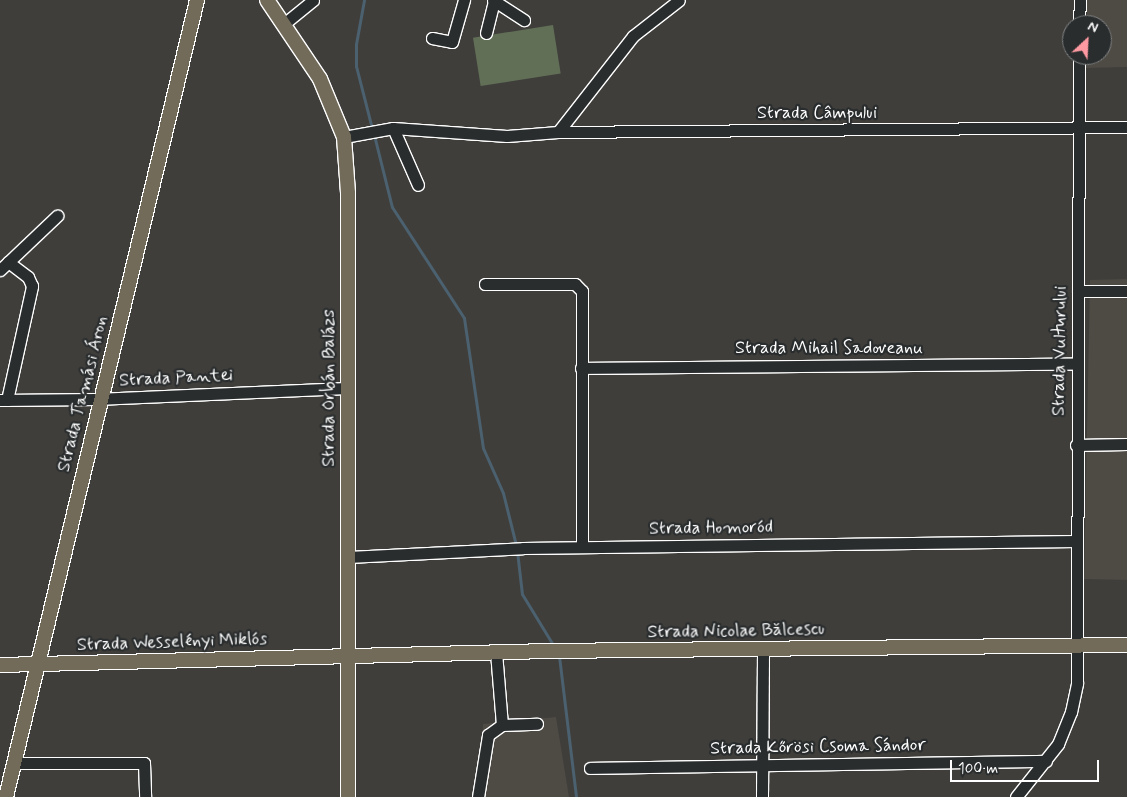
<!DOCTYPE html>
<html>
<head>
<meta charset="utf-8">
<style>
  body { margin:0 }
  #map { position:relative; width:1127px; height:797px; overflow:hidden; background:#3f3e3b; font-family:Mynerve,sans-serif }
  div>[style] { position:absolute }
  .built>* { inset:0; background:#4e4a44 }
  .green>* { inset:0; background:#616f57; transform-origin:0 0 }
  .stream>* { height:3px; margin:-1.5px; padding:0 1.5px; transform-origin:1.5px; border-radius:1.5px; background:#4b616f }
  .roads { filter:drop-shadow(1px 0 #fff) drop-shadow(-1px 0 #fff) drop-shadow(0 1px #fff) drop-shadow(0 -1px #fff) }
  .minor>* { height:11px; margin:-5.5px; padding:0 5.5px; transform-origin:5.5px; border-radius:5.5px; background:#2a2d2e }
  .major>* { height:14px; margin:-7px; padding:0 7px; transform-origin:7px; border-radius:7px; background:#736b5a }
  span { translate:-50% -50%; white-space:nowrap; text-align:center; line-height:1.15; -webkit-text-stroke:4.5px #2a2d2e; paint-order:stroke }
  .street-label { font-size:18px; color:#fff }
  .north { position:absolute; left:1062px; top:15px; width:50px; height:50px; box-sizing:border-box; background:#2a2d2e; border:1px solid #7f8182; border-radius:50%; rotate:25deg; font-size:14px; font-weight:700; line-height:20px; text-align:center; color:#fff }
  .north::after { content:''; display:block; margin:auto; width:18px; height:22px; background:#ff9aa2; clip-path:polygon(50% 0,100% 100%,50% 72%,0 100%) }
  .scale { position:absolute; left:950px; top:760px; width:149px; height:22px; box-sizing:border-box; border:2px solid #fff; border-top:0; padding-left:6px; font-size:15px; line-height:18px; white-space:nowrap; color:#fff; -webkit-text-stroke:4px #2a2d2e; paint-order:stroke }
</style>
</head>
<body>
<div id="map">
  <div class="built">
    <div style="clip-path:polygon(1087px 0,1127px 0,1127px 67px,1086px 68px,1086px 55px,1102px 55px,1102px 25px,1087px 25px)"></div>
    <div style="clip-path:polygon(1127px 279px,1127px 580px,1084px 579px,1090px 280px)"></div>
    <div style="clip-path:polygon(556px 717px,569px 797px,475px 797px,483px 758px,483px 724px)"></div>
  </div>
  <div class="green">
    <div style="left:553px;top:25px;width:49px;height:81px;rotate:81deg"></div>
  </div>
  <div class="stream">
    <div style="left:364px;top:0;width:45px;rotate:100.3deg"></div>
    <div style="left:356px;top:44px;width:22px;rotate:90deg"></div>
    <div style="left:356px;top:66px;width:65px;rotate:75.7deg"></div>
    <div style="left:374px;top:135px;width:74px;rotate:76deg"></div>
    <div style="left:392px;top:207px;width:132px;rotate:57deg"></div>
    <div style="left:464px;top:318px;width:131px;rotate:81.7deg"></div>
    <div style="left:483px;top:448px;width:49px;rotate:66deg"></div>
    <div style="left:503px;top:493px;width:54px;rotate:76deg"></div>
    <div style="left:517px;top:551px;width:43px;rotate:83.4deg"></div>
    <div style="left:522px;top:594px;width:63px;rotate:58.6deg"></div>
    <div style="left:559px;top:656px;width:142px;rotate:83.1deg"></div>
  </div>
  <div class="roads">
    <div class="minor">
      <div style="left:493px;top:0;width:37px;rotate:33deg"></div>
      <div style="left:285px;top:23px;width:36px;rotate:-39deg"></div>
      <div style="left:1079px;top:25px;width:25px;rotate:-88deg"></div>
      <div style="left:486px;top:33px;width:33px;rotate:-76deg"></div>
      <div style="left:432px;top:38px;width:20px;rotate:11deg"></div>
      <div style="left:452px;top:42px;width:44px;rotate:-74.1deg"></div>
      <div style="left:393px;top:128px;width:62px;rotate:66.3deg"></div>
      <div style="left:558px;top:132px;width:122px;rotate:-52deg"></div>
      <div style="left:633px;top:36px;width:58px;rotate:-38deg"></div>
      <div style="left:344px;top:137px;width:50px;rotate:-10.4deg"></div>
      <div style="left:393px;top:128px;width:114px;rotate:4deg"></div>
      <div style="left:507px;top:136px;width:51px;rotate:-4.5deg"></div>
      <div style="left:558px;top:132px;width:569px;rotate:-0.5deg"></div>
      <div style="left:0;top:270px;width:79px;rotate:-43.5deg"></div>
      <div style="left:485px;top:284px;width:90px"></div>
      <div style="left:575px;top:284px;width:10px;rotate:45deg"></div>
      <div style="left:582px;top:291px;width:256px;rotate:90deg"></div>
      <div style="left:1078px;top:291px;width:49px"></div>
      <div style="left:581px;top:368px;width:496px;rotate:-0.5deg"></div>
      <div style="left:0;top:400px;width:96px;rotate:-0.6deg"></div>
      <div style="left:96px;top:399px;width:251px;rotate:-2.5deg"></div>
      <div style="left:7px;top:400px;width:117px;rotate:-77.6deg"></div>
      <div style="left:32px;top:286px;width:10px;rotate:-114deg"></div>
      <div style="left:28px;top:277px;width:25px;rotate:-143deg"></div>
      <div style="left:1076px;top:445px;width:51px;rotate:-1.1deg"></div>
      <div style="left:348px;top:557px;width:175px;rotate:-2.9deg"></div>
      <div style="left:523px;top:548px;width:553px;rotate:-0.73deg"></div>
      <div style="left:496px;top:652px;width:73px;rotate:85.3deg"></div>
      <div style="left:13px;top:763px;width:131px"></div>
      <div style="left:144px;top:763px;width:34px;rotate:88deg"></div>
      <div style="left:590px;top:768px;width:456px;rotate:-0.9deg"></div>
      <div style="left:478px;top:797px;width:63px;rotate:-80.8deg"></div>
      <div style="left:488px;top:735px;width:17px;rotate:-36deg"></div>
      <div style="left:502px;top:725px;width:35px;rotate:-2deg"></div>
      <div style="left:762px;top:797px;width:147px;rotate:-89.6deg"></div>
      <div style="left:1016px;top:797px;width:68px;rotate:-51.6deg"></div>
      <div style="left:1058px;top:744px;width:35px;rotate:-68deg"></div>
      <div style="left:1071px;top:712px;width:30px;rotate:-78deg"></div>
      <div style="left:1077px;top:683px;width:628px;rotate:-89.82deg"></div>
    </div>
    <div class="major">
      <div style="left:267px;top:0;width:95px;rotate:56.1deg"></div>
      <div style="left:320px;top:79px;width:63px;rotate:67.5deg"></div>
      <div style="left:344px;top:137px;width:56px;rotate:85.9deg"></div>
      <div style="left:348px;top:193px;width:604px;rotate:90deg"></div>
      <div style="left:0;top:665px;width:548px;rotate:-1.46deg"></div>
      <div style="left:548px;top:651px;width:579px;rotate:-0.59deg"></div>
      <div style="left:6px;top:797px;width:820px;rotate:-76.52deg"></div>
    </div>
  </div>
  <div class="street-label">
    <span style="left:817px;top:113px">Strada Câmpului</span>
    <span style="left:829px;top:348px">Strada Mihail Sadoveanu</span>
    <span style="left:1060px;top:351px;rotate:-89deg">Strada Vulturului</span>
    <span style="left:176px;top:378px;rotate:-3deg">Strada Pantei</span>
    <span style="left:329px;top:388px;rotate:-90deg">Strada Orbán Balázs</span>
    <span style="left:83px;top:394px;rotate:-76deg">Strada Tamási Áron</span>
    <span style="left:711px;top:528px;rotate:-1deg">Strada Homoród</span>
    <span style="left:736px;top:631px;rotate:-1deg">Strada Nicolae Bălcescu</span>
    <span style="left:172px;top:642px;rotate:-2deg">Strada Wesselényi Miklós</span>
    <span style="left:818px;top:747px;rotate:-1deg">Strada Kőrösi Csoma Sándor</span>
  </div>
  <div class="north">N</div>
  <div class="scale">100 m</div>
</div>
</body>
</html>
